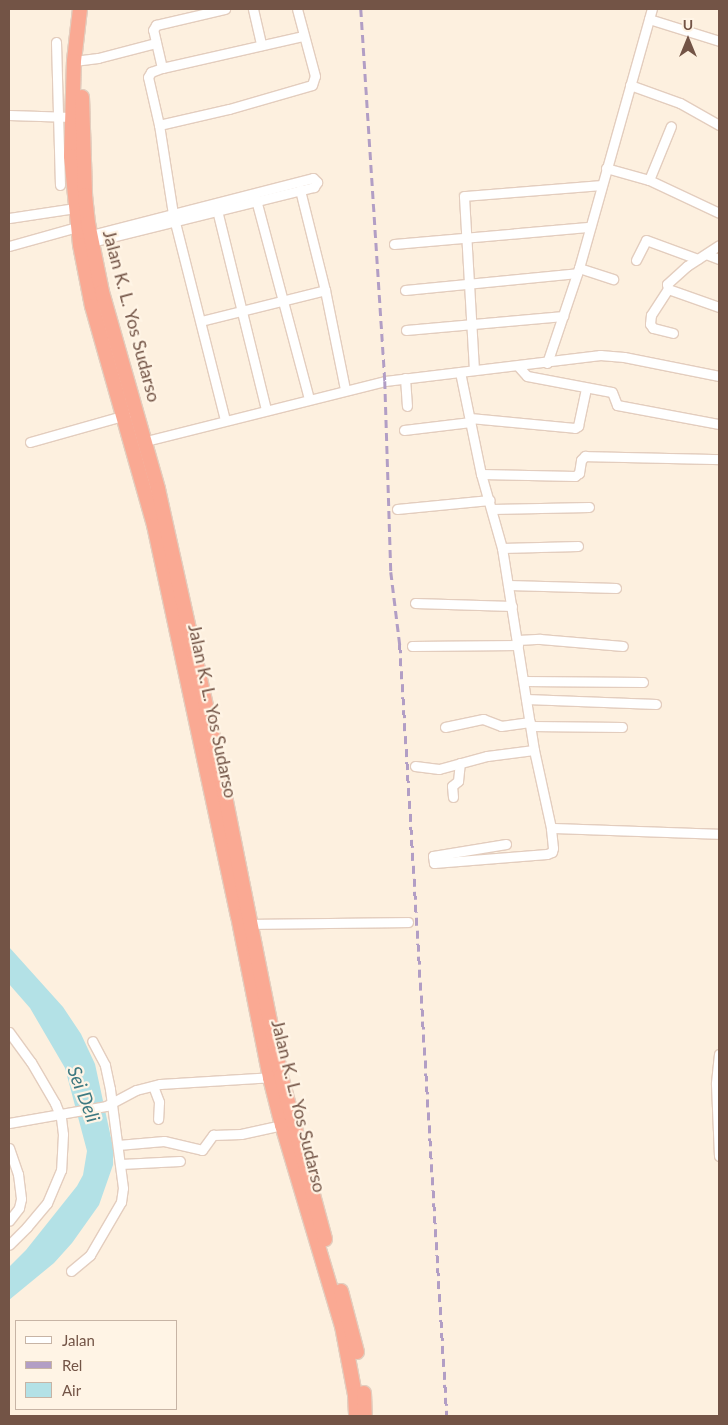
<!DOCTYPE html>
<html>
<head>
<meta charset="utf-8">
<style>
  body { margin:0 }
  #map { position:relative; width:728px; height:1425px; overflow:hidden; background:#fdf0df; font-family:Lato,sans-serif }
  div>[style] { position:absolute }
  .water>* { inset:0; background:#b3e1e6 }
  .roads { filter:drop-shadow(1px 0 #e3cdbe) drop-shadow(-1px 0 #e3cdbe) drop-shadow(0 1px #e3cdbe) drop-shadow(0 -1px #e3cdbe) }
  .minor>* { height:9px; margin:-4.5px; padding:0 4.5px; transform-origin:4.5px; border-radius:4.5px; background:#fff }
  .highway>* { height:14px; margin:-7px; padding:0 7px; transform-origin:7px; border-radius:7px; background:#faa993 }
  .rail>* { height:2.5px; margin-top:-1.25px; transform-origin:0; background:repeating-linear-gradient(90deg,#b29ec5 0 8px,transparent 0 13px) }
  span { translate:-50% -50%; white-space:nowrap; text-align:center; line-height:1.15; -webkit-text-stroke:4.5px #fff4e5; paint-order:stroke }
  .street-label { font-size:18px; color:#735446 }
  .water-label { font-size:19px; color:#3d7981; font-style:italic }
  .frame { position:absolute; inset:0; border:10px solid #735446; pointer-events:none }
  .legend { position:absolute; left:15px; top:1320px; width:162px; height:90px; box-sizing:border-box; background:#fff4e5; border:1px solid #c7b4a5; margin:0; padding:6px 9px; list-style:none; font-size:15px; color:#735446 }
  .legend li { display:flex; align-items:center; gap:10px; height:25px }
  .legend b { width:25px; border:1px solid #c7b4a5 }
  .north { position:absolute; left:663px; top:15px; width:50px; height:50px; -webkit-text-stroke:4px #fff4e5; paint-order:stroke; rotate:0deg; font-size:14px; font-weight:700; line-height:20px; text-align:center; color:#735446 }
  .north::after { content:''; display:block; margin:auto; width:18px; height:22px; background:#735446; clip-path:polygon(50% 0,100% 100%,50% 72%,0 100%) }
</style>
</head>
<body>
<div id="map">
  <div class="water">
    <div style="clip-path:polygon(9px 947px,63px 1007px,81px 1034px,95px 1064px,113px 1147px,113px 1165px,99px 1205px,72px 1243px,54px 1263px,9px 1300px,9px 1267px,26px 1250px,77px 1186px,83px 1175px,87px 1151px,65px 1068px,30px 1008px,9px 984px)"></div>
  </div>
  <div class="roads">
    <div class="minor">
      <div style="left:253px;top:9px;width:37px;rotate:77deg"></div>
      <div style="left:649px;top:19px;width:73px;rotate:17.4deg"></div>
      <div style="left:56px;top:42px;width:143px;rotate:88.4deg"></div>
      <div style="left:74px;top:61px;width:24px;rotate:-7deg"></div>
      <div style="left:98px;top:58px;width:60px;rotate:-14.5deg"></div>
      <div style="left:162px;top:68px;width:39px;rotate:-103deg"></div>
      <div style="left:153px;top:30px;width:6px;rotate:-59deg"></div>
      <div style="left:156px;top:25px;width:71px;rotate:-13.1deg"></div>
      <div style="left:630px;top:85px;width:53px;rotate:19.8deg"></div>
      <div style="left:680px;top:103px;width:45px;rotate:29.4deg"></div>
      <div style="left:9px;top:115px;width:63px;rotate:1.8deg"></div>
      <div style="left:159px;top:125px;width:72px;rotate:-12.9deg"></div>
      <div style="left:229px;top:109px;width:86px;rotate:-16.1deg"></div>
      <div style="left:312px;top:85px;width:9px;rotate:-72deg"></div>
      <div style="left:315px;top:76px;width:69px;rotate:-105deg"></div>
      <div style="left:606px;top:168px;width:45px;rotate:15.6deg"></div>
      <div style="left:649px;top:180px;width:77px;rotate:25.2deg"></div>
      <div style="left:649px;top:180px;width:58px;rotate:-67.8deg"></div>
      <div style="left:300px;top:190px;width:103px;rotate:76deg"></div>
      <div style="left:325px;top:290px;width:101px;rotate:78.6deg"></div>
      <div style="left:255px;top:196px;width:210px;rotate:75.1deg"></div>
      <div style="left:216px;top:206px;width:210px;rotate:76.2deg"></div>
      <div style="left:9px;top:218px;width:67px;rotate:-8.6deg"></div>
      <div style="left:87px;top:236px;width:233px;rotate:-14.4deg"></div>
      <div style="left:313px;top:178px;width:6px;rotate:45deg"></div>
      <div style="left:317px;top:182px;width:6px;rotate:121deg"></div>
      <div style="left:314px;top:187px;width:234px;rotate:166.1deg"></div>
      <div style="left:394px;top:244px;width:197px;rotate:-5deg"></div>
      <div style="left:9px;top:246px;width:71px;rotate:-15.6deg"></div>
      <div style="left:706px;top:254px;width:14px;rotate:21deg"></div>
      <div style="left:636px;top:260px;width:22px;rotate:-63deg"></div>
      <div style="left:646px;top:240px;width:55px;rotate:20.1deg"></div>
      <div style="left:579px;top:268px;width:36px;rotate:18deg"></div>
      <div style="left:668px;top:289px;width:54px;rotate:19.4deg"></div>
      <div style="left:405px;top:290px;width:173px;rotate:-5.6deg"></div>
      <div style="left:201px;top:321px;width:128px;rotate:-14deg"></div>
      <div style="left:406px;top:330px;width:158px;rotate:-5.1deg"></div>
      <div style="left:673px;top:333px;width:21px;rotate:-166deg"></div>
      <div style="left:653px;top:328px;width:5px;rotate:-127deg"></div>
      <div style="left:650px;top:324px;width:9px;rotate:-84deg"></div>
      <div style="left:651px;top:315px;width:31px;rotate:-57deg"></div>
      <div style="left:668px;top:289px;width:5px;rotate:-101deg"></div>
      <div style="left:667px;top:284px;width:27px;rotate:-42deg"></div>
      <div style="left:687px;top:266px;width:38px;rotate:-33deg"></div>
      <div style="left:547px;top:363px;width:100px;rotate:-71.4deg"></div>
      <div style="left:579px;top:268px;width:269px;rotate:-74.3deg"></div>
      <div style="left:518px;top:366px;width:13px;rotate:48deg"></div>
      <div style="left:527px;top:376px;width:86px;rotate:10.7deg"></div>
      <div style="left:612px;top:392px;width:14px;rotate:69deg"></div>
      <div style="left:617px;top:405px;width:104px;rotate:10.6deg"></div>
      <div style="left:474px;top:370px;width:174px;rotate:-93.3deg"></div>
      <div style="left:464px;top:196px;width:137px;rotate:-4.6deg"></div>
      <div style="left:460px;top:372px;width:104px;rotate:78.4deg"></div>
      <div style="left:481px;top:474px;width:77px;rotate:74.2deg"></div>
      <div style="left:502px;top:548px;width:205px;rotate:81deg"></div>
      <div style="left:534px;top:750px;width:80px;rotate:77.7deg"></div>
      <div style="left:551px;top:828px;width:168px;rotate:2deg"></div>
      <div style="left:405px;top:378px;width:28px;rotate:86deg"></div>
      <div style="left:470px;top:418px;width:105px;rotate:5.4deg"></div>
      <div style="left:575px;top:428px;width:4px;rotate:-34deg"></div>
      <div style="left:578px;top:426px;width:39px;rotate:-78deg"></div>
      <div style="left:225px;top:420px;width:212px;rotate:-104.2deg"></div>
      <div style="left:173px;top:214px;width:90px;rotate:-98.9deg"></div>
      <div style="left:159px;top:125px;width:49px;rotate:-102.9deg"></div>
      <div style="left:148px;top:77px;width:6px;rotate:-59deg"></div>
      <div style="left:151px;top:72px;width:12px;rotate:-20deg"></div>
      <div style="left:162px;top:68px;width:145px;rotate:-12.8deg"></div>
      <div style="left:404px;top:430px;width:67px;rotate:-6.8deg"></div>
      <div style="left:146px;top:441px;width:246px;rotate:-14.1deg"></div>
      <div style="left:385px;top:381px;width:217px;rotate:-6.9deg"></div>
      <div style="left:600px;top:355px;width:24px;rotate:5deg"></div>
      <div style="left:624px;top:357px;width:97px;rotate:11.3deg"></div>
      <div style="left:30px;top:442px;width:100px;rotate:-15.7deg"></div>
      <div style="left:481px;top:474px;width:94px;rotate:1.2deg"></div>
      <div style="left:575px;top:476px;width:5px;rotate:-37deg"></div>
      <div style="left:579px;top:473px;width:13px;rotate:-81deg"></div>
      <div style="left:581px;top:460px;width:6px;rotate:-45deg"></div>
      <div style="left:585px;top:456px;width:134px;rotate:1.3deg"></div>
      <div style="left:397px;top:509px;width:93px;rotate:-5.5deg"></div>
      <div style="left:492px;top:509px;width:97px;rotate:-1.2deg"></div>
      <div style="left:502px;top:548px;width:76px;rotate:-1.5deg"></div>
      <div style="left:508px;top:585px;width:108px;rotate:1.6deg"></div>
      <div style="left:415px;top:603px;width:97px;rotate:1.8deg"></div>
      <div style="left:518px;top:640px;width:22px;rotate:-3deg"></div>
      <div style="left:540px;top:639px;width:83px;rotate:4.8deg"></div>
      <div style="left:412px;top:646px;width:106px;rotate:-0.5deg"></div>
      <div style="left:524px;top:681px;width:119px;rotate:0.5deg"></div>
      <div style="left:526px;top:699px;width:130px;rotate:2.2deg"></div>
      <div style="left:531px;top:726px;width:91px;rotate:0.6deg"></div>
      <div style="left:445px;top:727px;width:39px;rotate:-12deg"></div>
      <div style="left:483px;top:719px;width:19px;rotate:21deg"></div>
      <div style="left:501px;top:726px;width:29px;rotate:-8deg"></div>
      <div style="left:415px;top:766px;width:24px;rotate:7deg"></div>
      <div style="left:439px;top:769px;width:50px;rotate:-15.2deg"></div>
      <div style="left:487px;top:756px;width:47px;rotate:-7.3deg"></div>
      <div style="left:453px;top:797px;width:11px;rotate:-95deg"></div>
      <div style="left:452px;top:786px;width:8px;rotate:-40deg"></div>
      <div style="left:458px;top:781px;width:18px;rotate:-84deg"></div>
      <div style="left:506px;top:844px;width:74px;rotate:170.7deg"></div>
      <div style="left:433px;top:856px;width:7px;rotate:82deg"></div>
      <div style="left:434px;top:863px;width:113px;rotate:-4.6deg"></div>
      <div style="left:547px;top:854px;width:5px;rotate:-22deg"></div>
      <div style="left:552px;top:852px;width:4px;rotate:-76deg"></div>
      <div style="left:553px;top:848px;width:20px;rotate:-96deg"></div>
      <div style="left:250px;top:924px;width:158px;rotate:-0.7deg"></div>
      <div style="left:9px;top:1032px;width:37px;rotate:54deg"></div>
      <div style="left:31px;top:1062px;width:48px;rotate:59.7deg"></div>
      <div style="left:55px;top:1103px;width:16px;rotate:68deg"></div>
      <div style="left:61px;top:1118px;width:16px;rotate:83deg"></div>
      <div style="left:63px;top:1134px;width:36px;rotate:93deg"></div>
      <div style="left:61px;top:1170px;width:36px;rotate:113deg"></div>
      <div style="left:47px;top:1203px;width:31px;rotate:130deg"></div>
      <div style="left:27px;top:1227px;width:25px;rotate:135deg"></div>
      <div style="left:719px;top:1054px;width:30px;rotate:96deg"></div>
      <div style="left:716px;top:1084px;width:72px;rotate:87.6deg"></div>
      <div style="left:153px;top:1086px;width:17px;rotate:69deg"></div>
      <div style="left:159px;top:1102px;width:17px;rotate:93deg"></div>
      <div style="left:9px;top:1123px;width:98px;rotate:-9.9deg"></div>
      <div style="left:106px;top:1106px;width:34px;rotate:-28deg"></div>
      <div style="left:136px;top:1090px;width:25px;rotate:-14deg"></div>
      <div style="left:160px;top:1084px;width:114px;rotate:-3.5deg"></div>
      <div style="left:118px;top:1145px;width:46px;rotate:-5deg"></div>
      <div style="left:164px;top:1141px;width:39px;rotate:13deg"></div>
      <div style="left:202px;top:1150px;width:19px;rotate:-54deg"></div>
      <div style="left:213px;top:1135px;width:28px;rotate:-2deg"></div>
      <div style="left:241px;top:1134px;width:42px;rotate:-12.4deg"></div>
      <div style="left:9px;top:1148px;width:28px;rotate:71deg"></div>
      <div style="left:18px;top:1174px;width:25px;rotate:83deg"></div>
      <div style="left:21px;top:1199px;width:9px;rotate:103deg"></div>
      <div style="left:19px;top:1208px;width:16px;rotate:128deg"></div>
      <div style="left:121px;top:1164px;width:59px;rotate:-2.9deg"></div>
      <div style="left:71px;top:1271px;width:25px;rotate:-40deg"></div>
      <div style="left:90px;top:1255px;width:61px;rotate:-59.7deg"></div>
      <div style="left:121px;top:1202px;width:14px;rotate:-82deg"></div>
      <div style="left:123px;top:1188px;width:100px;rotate:-97.5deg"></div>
      <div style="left:110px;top:1089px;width:25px;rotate:-102deg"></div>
      <div style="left:105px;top:1065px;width:27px;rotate:-118deg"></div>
    </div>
    <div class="highway">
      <div style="left:80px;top:9px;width:52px;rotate:96.6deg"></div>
      <div style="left:74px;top:61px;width:95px;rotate:91.8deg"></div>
      <div style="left:71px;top:156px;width:89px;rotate:84.2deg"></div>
      <div style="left:80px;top:245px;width:62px;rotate:78.9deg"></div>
      <div style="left:92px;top:306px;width:228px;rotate:74.2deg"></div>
      <div style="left:154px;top:525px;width:400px;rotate:77.9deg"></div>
      <div style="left:238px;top:916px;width:165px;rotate:78.8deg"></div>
      <div style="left:270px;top:1078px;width:49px;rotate:75.7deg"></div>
      <div style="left:282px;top:1125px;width:210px;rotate:73.4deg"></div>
      <div style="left:342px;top:1326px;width:70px;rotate:79.3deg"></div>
      <div style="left:355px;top:1395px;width:21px;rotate:87deg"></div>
      <div style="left:82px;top:97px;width:98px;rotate:88.2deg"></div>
      <div style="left:85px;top:195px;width:28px;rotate:84deg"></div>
      <div style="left:88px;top:223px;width:70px;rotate:78.5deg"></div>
      <div style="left:102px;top:292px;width:205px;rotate:74.1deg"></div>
      <div style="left:158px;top:489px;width:268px;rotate:77.5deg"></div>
      <div style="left:216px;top:751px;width:331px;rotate:78.7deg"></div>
      <div style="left:281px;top:1076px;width:169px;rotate:74.9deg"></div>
      <div style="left:341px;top:1291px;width:63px;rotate:75.3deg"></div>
      <div style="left:364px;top:1393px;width:23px;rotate:88deg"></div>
    </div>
  </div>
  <div class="rail">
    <div style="left:361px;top:9px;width:373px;rotate:86.3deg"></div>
    <div style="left:385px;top:381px;width:191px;rotate:88.2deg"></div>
    <div style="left:391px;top:572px;width:74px;rotate:83deg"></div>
    <div style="left:400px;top:645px;width:772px;rotate:86.51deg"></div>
  </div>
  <div class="street-label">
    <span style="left:132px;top:316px;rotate:75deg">Jalan K. L. Yos Sudarso</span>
    <span style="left:213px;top:711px;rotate:78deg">Jalan K. L. Yos Sudarso</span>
    <span style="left:299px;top:1106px;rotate:76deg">Jalan K. L. Yos Sudarso</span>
  </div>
  <div class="water-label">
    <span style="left:84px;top:1094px;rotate:69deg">Sei Deli</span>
  </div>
  <div class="frame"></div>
  <ul class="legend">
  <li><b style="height:6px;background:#fff"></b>Jalan</li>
  <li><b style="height:6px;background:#b29ec5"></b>Rel</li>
  <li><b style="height:14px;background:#b3e1e6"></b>Air</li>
  </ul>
  <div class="north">U</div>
</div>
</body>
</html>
